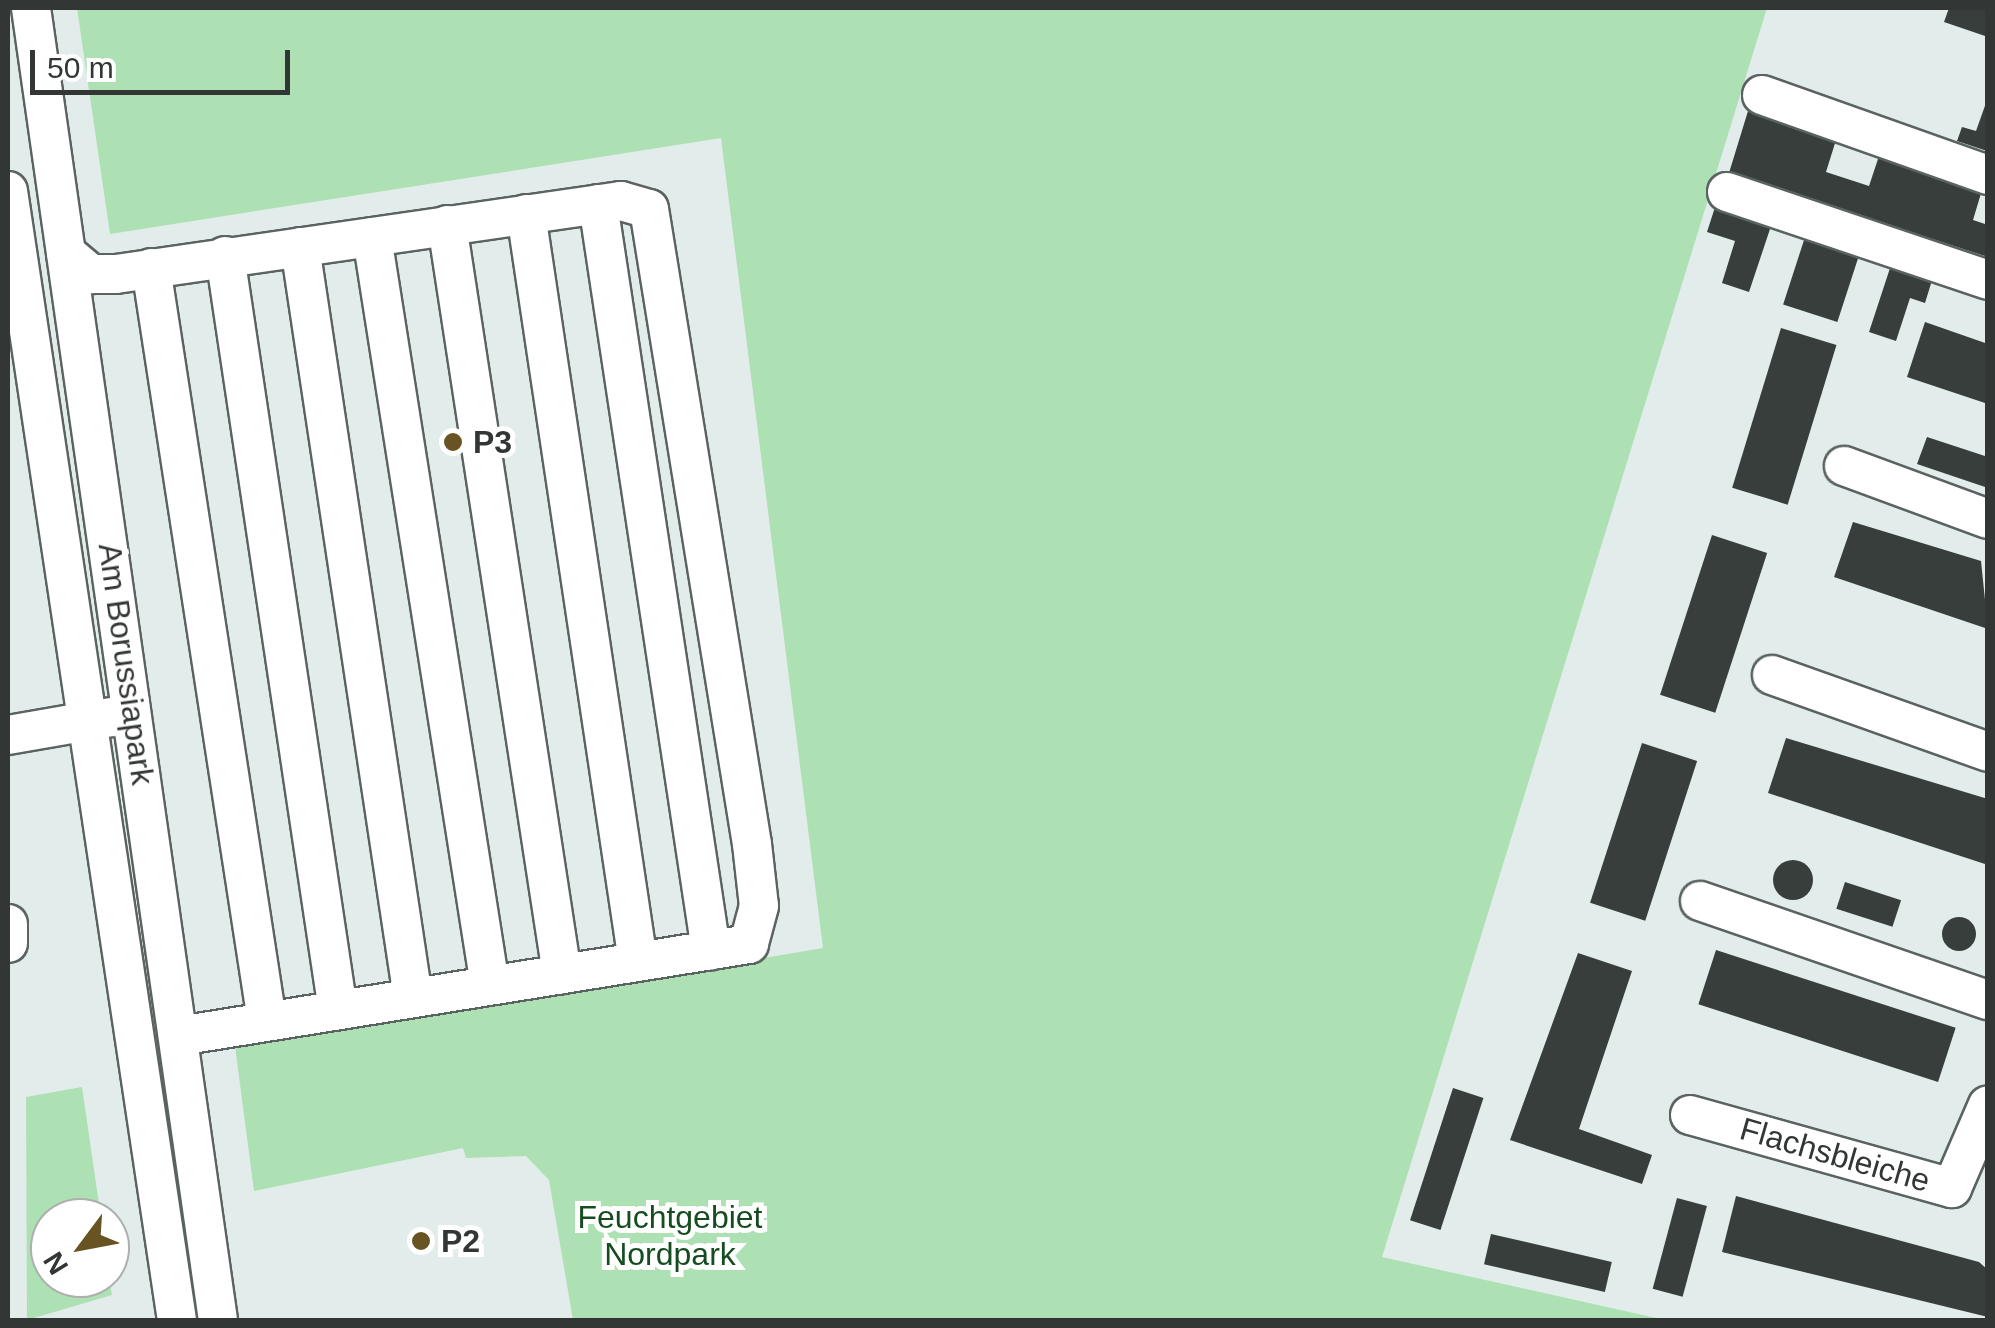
<!DOCTYPE html>
<html>
<head>
<meta charset="utf-8">
<style>
  body { margin:0 }
  #map { position:relative; width:1995px; height:1328px; overflow:hidden; background:#e2eceb; font-family:Arial,sans-serif }
  div>[style] { position:absolute }
  .green>* { inset:0; background:#ade0b2 }
  .building>* { inset:0; background:#383e3b; transform-origin:0 0 }
  .round { border-radius:50% }
  .roads { filter:drop-shadow(2px 0 #5a6361) drop-shadow(-2px 0 #5a6361) drop-shadow(0 2px #5a6361) drop-shadow(0 -2px #5a6361) }
  .minor>* { height:38px; margin:-19px; padding:0 19px; transform-origin:19px; border-radius:19px; background:#fff }
  .dots>* { width:28px; height:28px; translate:-50% -50%; box-sizing:border-box; border:5px solid #fff; border-radius:50% }
  span { translate:-50% -50%; white-space:nowrap; text-align:center; line-height:1.15; -webkit-text-stroke:10px #fff; paint-order:stroke }
  .poi-label { font-size:32px; color:#323635; font-weight:700 }
  .left { translate:0 -50%; text-align:left }
  .street-label { font-size:32px; color:#323635 }
  .park-label { font-size:32px; color:#154c20 }
  .frame { position:absolute; inset:0; border:10px solid #323635; pointer-events:none }
  .north { position:absolute; left:30px; top:1198px; width:100px; height:100px; box-sizing:border-box; background:#fff; border:2px solid #adafae; border-radius:50%; rotate:238deg; font-size:28px; font-weight:700; line-height:40px; text-align:center; color:#323635 }
  .north::after { content:''; display:block; margin:auto; width:35px; height:45px; background:#685322; clip-path:polygon(50% 0,100% 100%,50% 72%,0 100%) }
  .scale { position:absolute; left:30px; top:50px; width:260px; height:45px; box-sizing:border-box; border:5px solid #323635; border-top:0; padding-left:12px; font-size:30px; line-height:35px; white-space:nowrap; color:#323635; -webkit-text-stroke:8px #fff; paint-order:stroke }
</style>
</head>
<body>
<div id="map">
  <div class="green">
    <div style="clip-path:polygon(77px 8px,1767px 8px,1382px 1257px,1665px 1320px,573px 1320px,549px 1180px,526px 1156px,466px 1158px,463px 1148px,254px 1191px,235px 1046px,823px 948px,721px 138px,110px 234px)"></div>
    <div style="clip-path:polygon(82px 1087px,101px 1218px,50px 1218px,50px 1278px,109px 1278px,112px 1295px,27px 1320px,26px 1097px)"></div>
  </div>
  <div class="building">
    <div style="clip-path:polygon(1949px 8px,1988px 8px,1988px 37px,1944px 22px)"></div>
    <div style="clip-path:polygon(1987px 100px,1988px 149px,1987px 151px,1957px 141px,1962px 127px,1976px 131px)"></div>
    <div style="clip-path:polygon(1748px 111px,1836px 140px,1826px 172px,1869px 186px,1879px 156px,1982px 190px,1973px 220px,1988px 225px,1988px 257px,1729px 173px)"></div>
    <div style="clip-path:polygon(1716px 204px,1772px 223px,1749px 292px,1722px 283px,1735px 241px,1707px 232px)"></div>
    <div style="left:1806px;top:234px;width:57px;height:74px;rotate:18deg"></div>
    <div style="clip-path:polygon(1892px 262px,1933px 277px,1925px 303px,1910px 298px,1896px 341px,1869px 332px)"></div>
    <div style="clip-path:polygon(1925px 322px,1988px 344px,1988px 404px,1907px 377px)"></div>
    <div style="left:1781px;top:328px;width:58px;height:167px;rotate:17deg"></div>
    <div style="clip-path:polygon(1927px 437px,1988px 457px,1988px 488px,1917px 464px)"></div>
    <div style="clip-path:polygon(1853px 522px,1981px 561px,1988px 629px,1834px 577px)"></div>
    <div style="left:1712px;top:535px;width:58px;height:168px;rotate:18deg"></div>
    <div style="clip-path:polygon(1786px 738px,1988px 799px,1988px 865px,1768px 793px)"></div>
    <div style="left:1642px;top:743px;width:58px;height:168px;rotate:18deg"></div>
    <div class="round" style="left:1773px;top:860px;width:40px;height:40px"></div>
    <div style="left:1845px;top:882px;width:59px;height:28px;rotate:18deg"></div>
    <div class="round" style="left:1942px;top:917px;width:34px;height:34px"></div>
    <div style="left:1716px;top:950px;width:252px;height:57px;rotate:18deg"></div>
    <div style="clip-path:polygon(1578px 953px,1632px 971px,1579px 1129px,1652px 1155px,1642px 1184px,1510px 1140px)"></div>
    <div style="left:1453px;top:1088px;width:32px;height:139px;rotate:18deg"></div>
    <div style="clip-path:polygon(1736px 1196px,1979px 1262px,1988px 1270px,1988px 1317px,1722px 1252px)"></div>
    <div style="left:1677px;top:1198px;width:31px;height:94px;rotate:15deg"></div>
    <div style="left:1491px;top:1234px;width:124px;height:31px;rotate:13deg"></div>
  </div>
  <div class="roads">
    <div class="minor">
      <div style="left:31px;top:8px;width:1325px;rotate:81.89deg"></div>
      <div style="left:1762px;top:95px;width:240px;rotate:19.5deg"></div>
      <div style="left:8px;top:191px;width:1142px;rotate:81.49deg"></div>
      <div style="left:1727px;top:192px;width:275px;rotate:18.6deg"></div>
      <div style="left:598px;top:204px;width:755px;rotate:81.39deg"></div>
      <div style="left:526px;top:214px;width:756px;rotate:81.48deg"></div>
      <div style="left:447px;top:225px;width:758px;rotate:81.27deg"></div>
      <div style="left:372px;top:237px;width:757px;rotate:81.04deg"></div>
      <div style="left:300px;top:247px;width:759px;rotate:81.44deg"></div>
      <div style="left:66px;top:253px;width:33px;rotate:40deg"></div>
      <div style="left:91px;top:274px;width:25px"></div>
      <div style="left:116px;top:274px;width:510px;rotate:-8.23deg"></div>
      <div style="left:621px;top:201px;width:29px;rotate:16deg"></div>
      <div style="left:649px;top:209px;width:643px;rotate:80.79deg"></div>
      <div style="left:752px;top:844px;width:62px;rotate:83.6deg"></div>
      <div style="left:759px;top:906px;width:39px;rotate:105deg"></div>
      <div style="left:749px;top:944px;width:577px;rotate:170.83deg"></div>
      <div style="left:225px;top:256px;width:762px;rotate:81.48deg"></div>
      <div style="left:151px;top:268px;width:762px;rotate:81.24deg"></div>
      <div style="left:1844px;top:466px;width:153px;rotate:20.2deg"></div>
      <div style="left:1772px;top:675px;width:229px;rotate:19.6deg"></div>
      <div style="left:8px;top:735px;width:105px;rotate:-9.9deg"></div>
      <div style="left:1700px;top:901px;width:305px;rotate:19deg"></div>
      <div style="left:8px;top:924px;width:19px;rotate:90deg"></div>
      <div style="left:1690px;top:1115px;width:272px;rotate:15.6deg"></div>
      <div style="left:1952px;top:1188px;width:90px;rotate:-66.6deg"></div>
    </div>
  </div>
  <div class="dots">
    <div style="left:453px;top:442px;background:#685322"></div>
    <div style="left:421px;top:1241px;background:#685322"></div>
  </div>
  <div class="poi-label">
    <span class="left" style="left:473px;top:442px">P3</span>
    <span class="left" style="left:441px;top:1241px">P2</span>
  </div>
  <div class="street-label">
    <span style="left:126px;top:664px;rotate:82deg">Am Borussiapark</span>
    <span style="left:1835px;top:1155px;rotate:16deg">Flachsbleiche</span>
  </div>
  <div class="park-label">
    <span style="left:670px;top:1236px">Feuchtgebiet<br>Nordpark</span>
  </div>
  <div class="frame"></div>
  <div class="north">N</div>
  <div class="scale">50 m</div>
</div>
</body>
</html>
